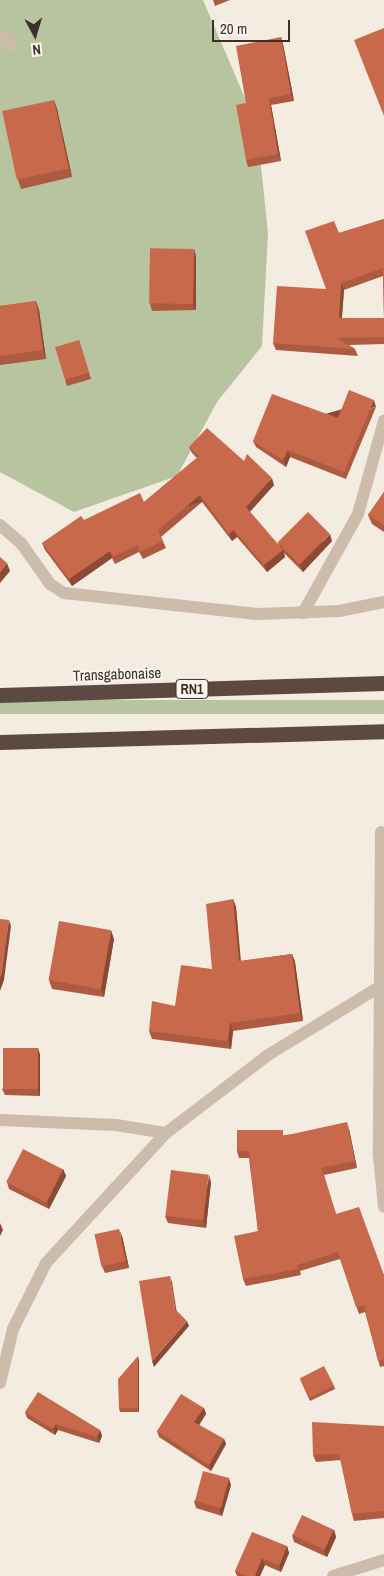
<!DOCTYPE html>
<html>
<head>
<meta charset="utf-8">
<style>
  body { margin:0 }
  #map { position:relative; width:384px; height:1576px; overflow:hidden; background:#f4ebe1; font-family:"Archivo Narrow",sans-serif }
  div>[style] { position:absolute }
  .green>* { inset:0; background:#b8c4a0; transform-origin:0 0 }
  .minor>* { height:12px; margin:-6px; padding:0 6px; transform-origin:6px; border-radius:6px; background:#cdbbac }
  .highway>* { height:15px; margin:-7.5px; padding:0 7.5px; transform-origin:7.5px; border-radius:7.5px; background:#5c4a42 }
  .wall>* { inset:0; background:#ac5a40 }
  .shaded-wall>* { inset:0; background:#8c4a34; transform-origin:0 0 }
  .building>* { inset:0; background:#c8694b; transform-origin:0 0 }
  span { translate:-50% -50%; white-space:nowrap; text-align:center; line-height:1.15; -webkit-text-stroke:4px #fbf5ee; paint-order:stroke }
  .shield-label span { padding:1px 4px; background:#fbf5ee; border:1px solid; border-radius:4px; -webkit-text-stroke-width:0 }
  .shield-label { font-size:14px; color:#3b302b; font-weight:700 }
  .street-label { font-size:15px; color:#3b302b }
  .north { position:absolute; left:10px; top:10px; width:50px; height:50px; -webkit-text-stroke:4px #fbf5ee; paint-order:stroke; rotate:174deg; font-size:14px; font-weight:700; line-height:20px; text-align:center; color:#3b302b }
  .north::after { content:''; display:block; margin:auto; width:18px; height:22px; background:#3b302b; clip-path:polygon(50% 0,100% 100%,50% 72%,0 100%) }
  .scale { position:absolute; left:212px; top:20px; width:78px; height:22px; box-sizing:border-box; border:2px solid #3b302b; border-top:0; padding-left:6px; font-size:15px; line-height:18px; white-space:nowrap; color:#3b302b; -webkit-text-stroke:4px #fbf5ee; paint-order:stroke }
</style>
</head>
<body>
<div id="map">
  <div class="green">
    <div style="clip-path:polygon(0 0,203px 0,257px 126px,268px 234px,262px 346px,217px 402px,177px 476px,74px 512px,0 472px)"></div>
    <div style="left:384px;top:700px;width:14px;height:384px;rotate:90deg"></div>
  </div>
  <div class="minor">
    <div style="left:0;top:34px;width:16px;rotate:45deg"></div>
    <div style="left:0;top:525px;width:28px;rotate:41deg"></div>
    <div style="left:21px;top:543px;width:50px;rotate:54.7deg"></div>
    <div style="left:50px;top:584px;width:17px;rotate:33deg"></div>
    <div style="left:64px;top:593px;width:194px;rotate:6.2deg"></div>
    <div style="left:257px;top:614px;width:82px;rotate:-2.1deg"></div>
    <div style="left:339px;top:611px;width:46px;rotate:-11.3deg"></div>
    <div style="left:303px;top:613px;width:113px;rotate:-60.9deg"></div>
    <div style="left:358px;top:514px;width:97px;rotate:-74.4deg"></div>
    <div style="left:381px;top:832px;width:324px;rotate:90.4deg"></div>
    <div style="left:379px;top:1156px;width:51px;rotate:84.4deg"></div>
    <div style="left:0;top:1120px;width:116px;rotate:2.5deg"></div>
    <div style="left:116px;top:1125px;width:51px;rotate:9.1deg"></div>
    <div style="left:166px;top:1133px;width:128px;rotate:-37.4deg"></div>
    <div style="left:268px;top:1055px;width:132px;rotate:-31.4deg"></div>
    <div style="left:0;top:1383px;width:56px;rotate:-76.5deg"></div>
    <div style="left:13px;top:1329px;width:74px;rotate:-63.4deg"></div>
    <div style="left:46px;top:1263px;width:177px;rotate:-47.3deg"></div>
    <div style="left:333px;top:1576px;width:53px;rotate:-17.4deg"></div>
  </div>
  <div class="highway">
    <div style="left:0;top:695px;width:384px;rotate:-1.8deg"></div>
    <div style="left:0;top:742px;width:384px;rotate:-1.6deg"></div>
  </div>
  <div class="wall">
    <div style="clip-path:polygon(213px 0,230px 0,215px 6px)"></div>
    <div style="clip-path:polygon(281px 37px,283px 44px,294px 101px,271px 105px,281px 161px,248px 167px,246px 160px,246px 103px)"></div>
    <div style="clip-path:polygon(54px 100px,57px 109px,72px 177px,21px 189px,18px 180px)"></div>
    <div style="clip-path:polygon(evenodd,384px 219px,384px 344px,349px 345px,355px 349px,358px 356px,276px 350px,273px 343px,326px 289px,339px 233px,384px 219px,383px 276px,384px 318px,342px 318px,344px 290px,383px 276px)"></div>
    <div style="clip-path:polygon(196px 256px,196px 310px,152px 311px,150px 304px)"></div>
    <div style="clip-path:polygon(36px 301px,39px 310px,46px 359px,0 365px,0 306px)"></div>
    <div style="clip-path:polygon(79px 340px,91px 379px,67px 386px,65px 379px)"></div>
    <div style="clip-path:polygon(376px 407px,346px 479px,290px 457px,286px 467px,256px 447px,253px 441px)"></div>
    <div style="clip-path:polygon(189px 447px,244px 461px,274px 485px,250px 512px,279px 546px,278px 543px,332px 541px,303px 572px,284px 553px,285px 557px,267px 572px,237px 537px,232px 541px,202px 502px,161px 537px,166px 548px,143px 559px,139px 552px,115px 564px,112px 558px,72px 586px,45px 550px,42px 543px,84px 520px,144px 502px,197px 458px,192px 453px)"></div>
    <div style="clip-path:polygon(384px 492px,384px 532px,372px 524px,368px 515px)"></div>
    <div style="clip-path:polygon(233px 899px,236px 907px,241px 961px,292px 954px,295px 962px,303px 1021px,233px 1031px,231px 1049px,152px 1039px,149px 1031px,175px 1006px,212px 969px)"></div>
    <div style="clip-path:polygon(114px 939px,104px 997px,52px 989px,49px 980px)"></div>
    <div style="clip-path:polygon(38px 1048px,40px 1055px,40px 1096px,5px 1095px,2px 1089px)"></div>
    <div style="clip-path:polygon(349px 1129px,357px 1168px,324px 1175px,336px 1214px,384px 1275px,384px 1366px,380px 1367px,365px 1312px,359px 1314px,340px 1259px,300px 1271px,301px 1275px,246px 1286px,243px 1279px,258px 1231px,249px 1158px,239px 1158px,237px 1151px,285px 1135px)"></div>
    <div style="clip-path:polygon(63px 1169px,66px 1176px,49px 1209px,9px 1189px,7px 1182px)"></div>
    <div style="clip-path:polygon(211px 1182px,206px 1228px,168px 1223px,165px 1216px)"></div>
    <div style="clip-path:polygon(122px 1236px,129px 1268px,105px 1273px,102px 1266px)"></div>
    <div style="clip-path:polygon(139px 1360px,139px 1412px,120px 1412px,119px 1408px)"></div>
    <div style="clip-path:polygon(300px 1379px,334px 1386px,335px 1389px,310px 1401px)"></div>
    <div style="clip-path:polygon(204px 1408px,206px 1414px,199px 1425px,224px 1439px,226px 1444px,211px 1471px,159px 1437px,157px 1431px)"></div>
    <div style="clip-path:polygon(25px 1412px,100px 1430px,102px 1436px,99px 1443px,58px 1430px,55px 1435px,27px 1418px)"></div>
    <div style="clip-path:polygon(384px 1426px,384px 1518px,354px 1521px,352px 1514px,341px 1460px,316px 1462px,313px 1455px)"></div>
    <div style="clip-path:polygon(231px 1485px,222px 1516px,196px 1508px,194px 1501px)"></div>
    <div style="clip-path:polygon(334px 1530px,336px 1537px,327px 1557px,294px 1542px,292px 1535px)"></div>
    <div style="clip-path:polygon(287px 1546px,289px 1553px,281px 1572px,265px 1565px,260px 1576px,237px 1576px,235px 1571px)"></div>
  </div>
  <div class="shaded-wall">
    <div style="clip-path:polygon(281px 37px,283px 44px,294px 101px,291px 94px)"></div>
    <div style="clip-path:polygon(269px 98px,271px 105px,281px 161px,278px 154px)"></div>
    <div style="clip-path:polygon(54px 100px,57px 109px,72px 177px,69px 168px)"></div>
    <div style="clip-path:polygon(194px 249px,196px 256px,196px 310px,193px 304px)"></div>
    <div style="clip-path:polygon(341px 283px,344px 290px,341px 326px,339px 318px)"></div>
    <div style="clip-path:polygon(36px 301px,39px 310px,46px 359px,43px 350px)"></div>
    <div style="left:374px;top:400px;width:7px;height:78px;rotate:74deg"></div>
    <div style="clip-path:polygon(288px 450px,290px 457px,286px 467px,283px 460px)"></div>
    <div style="clip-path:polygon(272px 478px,274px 485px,248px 513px,246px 507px)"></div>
    <div style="left:200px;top:495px;width:7px;height:55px;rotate:74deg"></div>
    <div style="clip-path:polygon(234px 530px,237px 537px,232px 541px,229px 534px)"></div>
    <div style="clip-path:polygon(330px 534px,332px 541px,303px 572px,300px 565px)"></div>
    <div style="clip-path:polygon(283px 550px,285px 557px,267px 572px,264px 565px)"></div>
    <div style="clip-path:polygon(110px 551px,112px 558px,72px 586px,69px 579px)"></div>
    <div style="clip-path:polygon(7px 563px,10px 571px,0 583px,0 572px)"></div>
    <div style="clip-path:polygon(233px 899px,236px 907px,241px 969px,239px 961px)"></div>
    <div style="clip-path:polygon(9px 920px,11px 926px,4px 980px,0 991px,0 978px)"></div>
    <div style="clip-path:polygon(111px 930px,114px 939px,104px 997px,101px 988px)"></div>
    <div style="clip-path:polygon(292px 954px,295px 962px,303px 1021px,300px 1013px)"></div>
    <div style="clip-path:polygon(230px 1023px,233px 1031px,231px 1049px,228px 1041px)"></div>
    <div style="clip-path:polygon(38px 1048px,40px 1055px,40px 1096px,37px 1089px)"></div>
    <div style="clip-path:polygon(347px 1122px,349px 1129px,357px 1168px,355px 1161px)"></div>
    <div style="clip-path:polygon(63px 1169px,66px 1176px,49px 1209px,47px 1202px)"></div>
    <div style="clip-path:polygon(209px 1175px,211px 1182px,206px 1228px,203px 1221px)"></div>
    <div style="clip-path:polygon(0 1223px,3px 1230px,0 1236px)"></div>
    <div style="clip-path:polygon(119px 1229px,122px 1236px,129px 1268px,126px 1261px)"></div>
    <div style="clip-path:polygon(170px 1276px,172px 1282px,177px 1314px,175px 1309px)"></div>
    <div style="clip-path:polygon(187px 1321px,189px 1326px,154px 1367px,152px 1361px)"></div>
    <div style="clip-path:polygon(138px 1356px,139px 1360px,139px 1412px,138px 1408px)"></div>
    <div style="clip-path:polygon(204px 1408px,206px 1414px,197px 1428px,194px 1422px)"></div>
    <div style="clip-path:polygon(56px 1424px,58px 1430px,55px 1435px,53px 1429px)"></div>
    <div style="clip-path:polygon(100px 1430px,102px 1436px,99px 1443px,97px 1437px)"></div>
    <div style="clip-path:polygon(224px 1439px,226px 1444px,211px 1471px,209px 1465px)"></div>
    <div style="clip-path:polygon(229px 1478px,231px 1485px,222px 1516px,219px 1509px)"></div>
    <div style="clip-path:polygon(334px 1530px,336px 1537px,327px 1557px,324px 1550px)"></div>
    <div style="clip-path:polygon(287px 1546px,289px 1553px,281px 1572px,279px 1566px)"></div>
    <div style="clip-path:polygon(262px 1558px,265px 1565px,260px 1576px,255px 1576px)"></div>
  </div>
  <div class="building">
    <div style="clip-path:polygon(384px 28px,384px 116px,354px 40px)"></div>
    <div style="clip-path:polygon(281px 37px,291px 94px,269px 98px,278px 154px,246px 160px,236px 105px,246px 103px,236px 46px)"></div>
    <div style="left:54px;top:100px;width:70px;height:53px;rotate:78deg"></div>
    <div style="clip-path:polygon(evenodd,384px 219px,384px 337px,336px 338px,355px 349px,273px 343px,277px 286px,326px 289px,305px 231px,334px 221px,339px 233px,384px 219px,383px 268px,384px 318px,339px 318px,341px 283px,383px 268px)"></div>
    <div style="left:194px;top:249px;width:55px;height:44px;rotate:91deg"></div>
    <div style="clip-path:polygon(36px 301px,43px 350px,0 356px,0 306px)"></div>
    <div style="left:79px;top:340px;width:34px;height:25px;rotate:73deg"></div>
    <div style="clip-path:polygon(349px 390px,374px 400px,344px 472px,288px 450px,283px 460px,253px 441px,272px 394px,338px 418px)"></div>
    <div style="clip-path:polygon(207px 428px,244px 461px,247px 454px,272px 478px,246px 507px,283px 550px,264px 565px,234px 530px,229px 534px,200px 495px,158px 530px,163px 541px,140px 552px,137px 545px,113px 557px,110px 551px,69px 579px,42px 543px,81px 516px,84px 520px,140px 493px,144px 502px,199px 456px,189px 447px)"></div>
    <div style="clip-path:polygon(384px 492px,384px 525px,368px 515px)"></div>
    <div style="left:308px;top:512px;width:31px;height:43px;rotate:45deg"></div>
    <div style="clip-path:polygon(0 557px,7px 563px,0 572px)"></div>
    <div style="clip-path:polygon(233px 899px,239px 961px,292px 954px,300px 1013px,230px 1023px,228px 1041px,149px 1031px,152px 1001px,175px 1006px,181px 965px,212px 969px,206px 904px)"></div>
    <div style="clip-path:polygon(0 919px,9px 920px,2px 973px,0 978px)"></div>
    <div style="left:59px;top:921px;width:53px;height:60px;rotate:10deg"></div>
    <div style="left:3px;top:1048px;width:35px;height:41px"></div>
    <div style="clip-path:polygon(347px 1122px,355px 1161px,321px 1168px,336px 1214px,359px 1207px,384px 1275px,384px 1359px,378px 1361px,364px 1305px,356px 1307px,338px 1252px,297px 1265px,298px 1269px,243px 1279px,234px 1236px,258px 1231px,249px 1151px,237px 1151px,237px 1130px,283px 1130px,283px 1136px)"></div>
    <div style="left:23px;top:1149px;width:45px;height:37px;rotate:27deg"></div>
    <div style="left:171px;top:1170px;width:38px;height:46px;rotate:7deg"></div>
    <div style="left:119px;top:1229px;width:33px;height:25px;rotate:78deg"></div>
    <div style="clip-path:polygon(170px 1276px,175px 1309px,187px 1321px,152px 1361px,139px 1281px)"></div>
    <div style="clip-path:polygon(138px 1356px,138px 1408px,119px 1408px,118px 1379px)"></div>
    <div style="left:324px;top:1366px;width:22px;height:27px;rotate:63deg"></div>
    <div style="clip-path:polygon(38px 1392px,100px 1430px,97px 1437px,56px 1424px,53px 1429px,25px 1412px)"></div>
    <div style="clip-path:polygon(181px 1394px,204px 1408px,194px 1422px,224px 1439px,209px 1465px,157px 1431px)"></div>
    <div style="clip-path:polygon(312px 1422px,384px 1426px,384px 1511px,352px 1514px,339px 1454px,313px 1455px)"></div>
    <div style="left:203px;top:1471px;width:27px;height:31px;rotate:15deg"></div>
    <div style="left:302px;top:1515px;width:35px;height:22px;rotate:25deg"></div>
    <div style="clip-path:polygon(252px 1532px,287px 1546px,279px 1566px,262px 1558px,255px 1576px,246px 1576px,235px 1571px)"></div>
  </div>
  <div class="shield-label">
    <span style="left:192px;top:689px">RN1</span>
  </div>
  <div class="street-label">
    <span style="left:117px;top:674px;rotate:-2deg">Transgabonaise</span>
  </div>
  <div class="north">N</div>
  <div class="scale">20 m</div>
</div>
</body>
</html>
